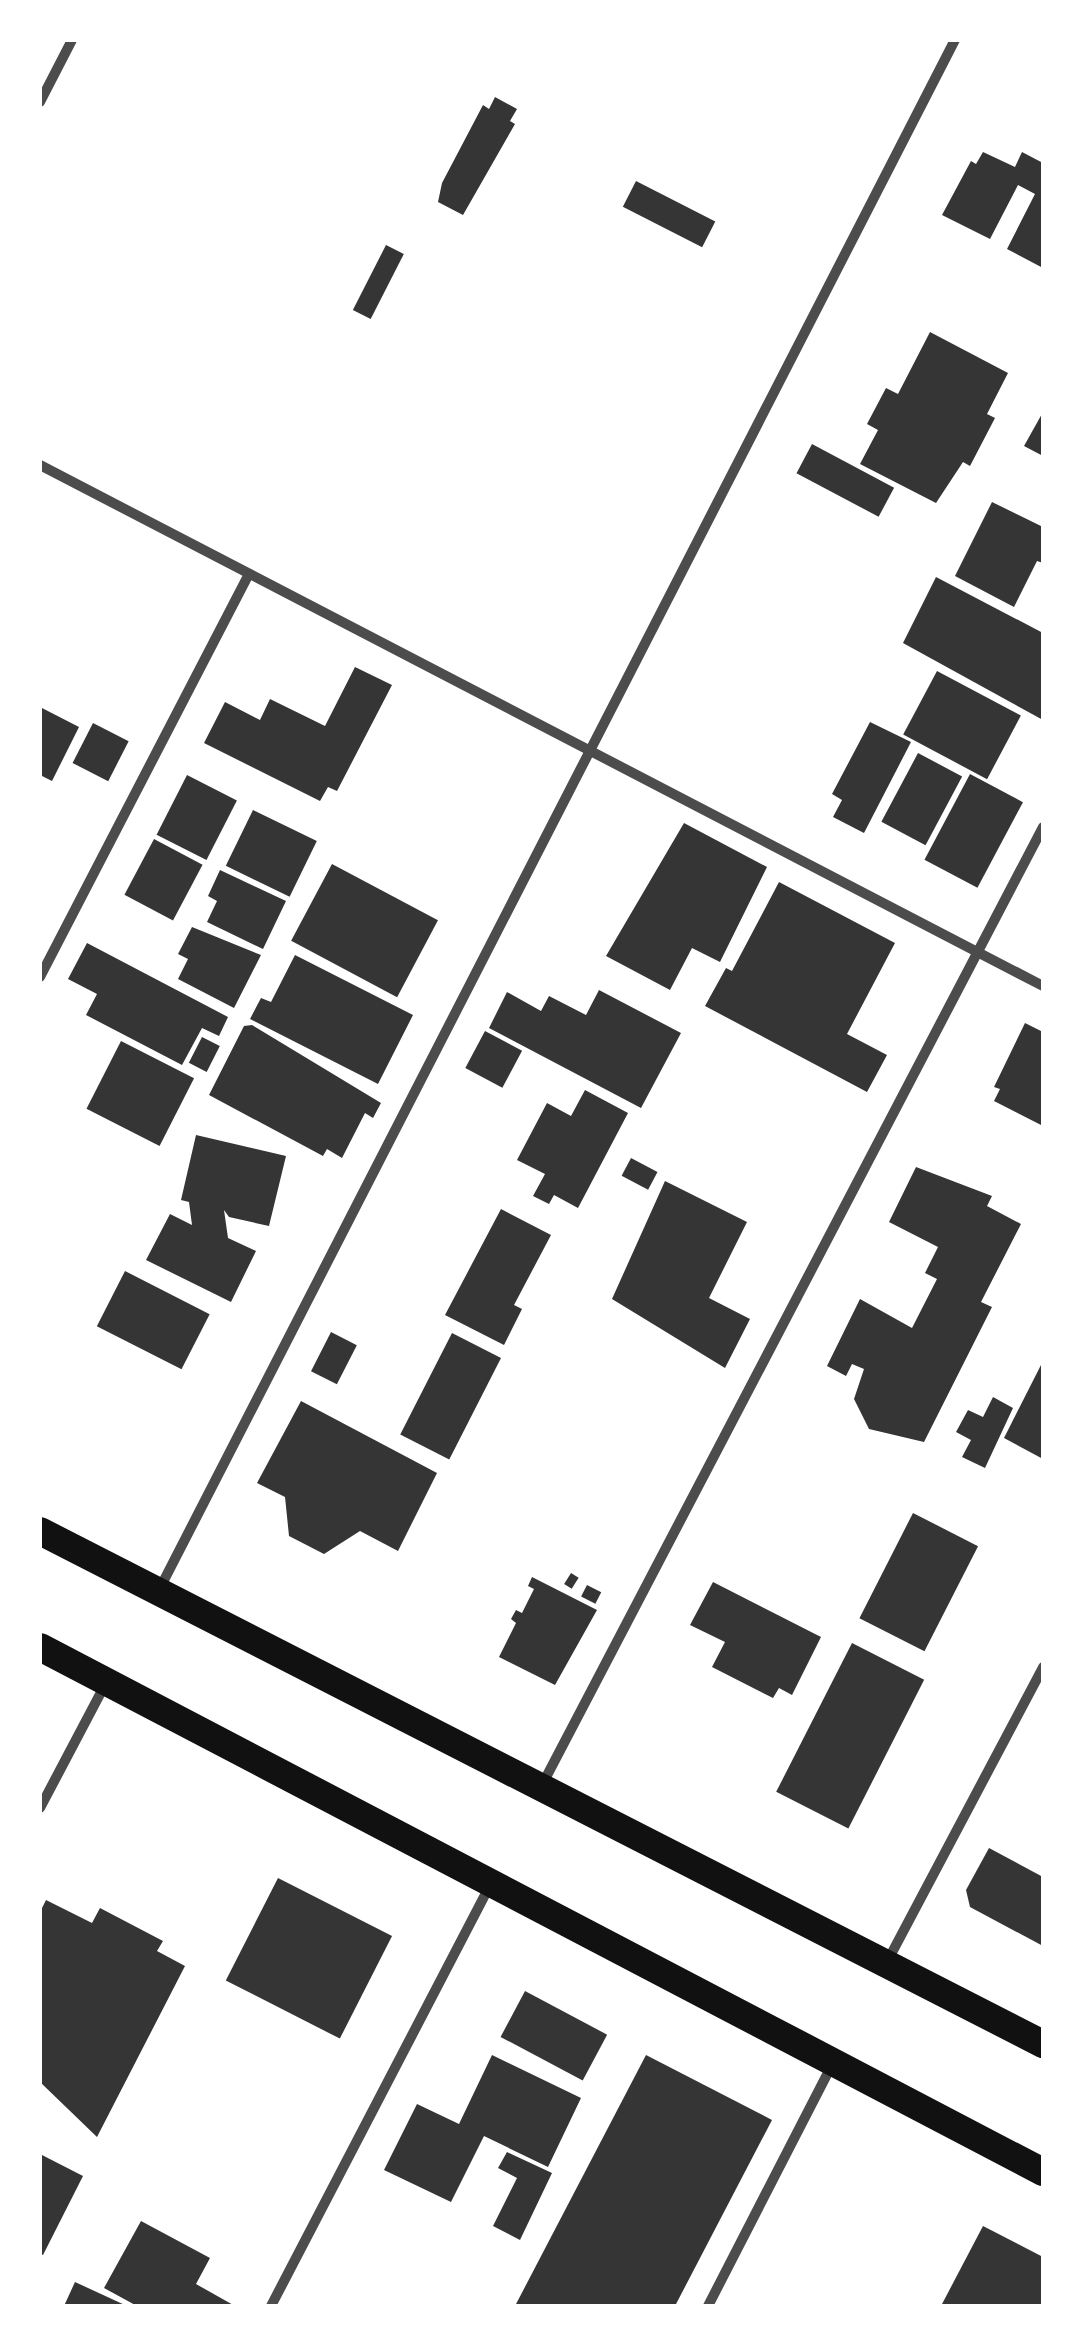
<!DOCTYPE html>
<html>
<head>
<meta charset="utf-8">
<style>
  body { margin:0 }
  #map { position:relative; width:1083px; height:2346px; overflow:hidden; background:#fff; font-family:Lato,sans-serif }
  div>[style] { position:absolute }
  .building>* { inset:0; background:#353535; transform-origin:0 0 }
  .minor>* { height:10px; margin:-5px; padding:0 5px; transform-origin:5px; border-radius:5px; background:#4c4c4c }
  .trunk>* { height:28px; margin:-14px; padding:0 14px; transform-origin:14px; border-radius:14px; background:#111 }
  span { translate:-50% -50%; white-space:nowrap; text-align:center; line-height:1.15; -webkit-text-stroke:8px #fff; paint-order:stroke }
  .frame { position:absolute; inset:0; border:42px solid #fff; pointer-events:none }
</style>
</head>
<body>
<div id="map">
  <div class="building">
    <div style="clip-path:polygon(495px 97px,517px 109px,510px 121px,515px 124px,463px 215px,438px 202px,442px 183px,483px 105px,489px 109px)"></div>
    <div style="clip-path:polygon(983px 152px,1015px 167px,1022px 152px,1043px 163px,1043px 268px,1007px 249px,1035px 194px,1018px 185px,990px 239px,942px 215px,971px 161px,976px 164px)"></div>
    <div style="left:636px;top:181px;width:89px;height:29px;rotate:27deg"></div>
    <div style="left:386px;top:245px;width:20px;height:73px;rotate:27deg"></div>
    <div style="clip-path:polygon(930px 332px,1008px 373px,987px 414px,995px 418px,970px 466px,963px 462px,936px 503px,860px 464px,878px 430px,867px 424px,886px 388px,898px 394px)"></div>
    <div style="clip-path:polygon(1043px 412px,1043px 456px,1024px 446px)"></div>
    <div style="left:812px;top:444px;width:93px;height:33px;rotate:28deg"></div>
    <div style="clip-path:polygon(992px 502px,1043px 527px,1043px 563px,1037px 561px,1014px 607px,955px 576px)"></div>
    <div style="clip-path:polygon(936px 577px,1043px 633px,1043px 720px,903px 643px)"></div>
    <div style="clip-path:polygon(355px 667px,392px 685px,337px 791px,328px 787px,320px 801px,204px 743px,225px 702px,260px 720px,270px 699px,325px 726px)"></div>
    <div style="left:937px;top:671px;width:95px;height:72px;rotate:28deg"></div>
    <div style="clip-path:polygon(40px 707px,79px 727px,52px 781px,40px 775px)"></div>
    <div style="clip-path:polygon(870px 722px,911px 742px,864px 833px,833px 817px,842px 800px,832px 794px)"></div>
    <div style="left:93px;top:723px;width:40px;height:45px;rotate:27deg"></div>
    <div style="left:918px;top:753px;width:50px;height:78px;rotate:28deg"></div>
    <div style="left:970px;top:774px;width:60px;height:97px;rotate:28deg"></div>
    <div style="left:187px;top:775px;width:56px;height:67px;rotate:27deg"></div>
    <div style="left:253px;top:810px;width:71px;height:62px;rotate:26deg"></div>
    <div style="clip-path:polygon(684px 823px,767px 867px,720px 962px,692px 948px,670px 990px,606px 956px)"></div>
    <div style="left:154px;top:839px;width:55px;height:63px;rotate:28deg"></div>
    <div style="left:332px;top:864px;width:120px;height:87px;rotate:28deg"></div>
    <div style="clip-path:polygon(220px 870px,286px 901px,263px 949px,207px 922px,217px 901px,208px 896px)"></div>
    <div style="clip-path:polygon(779px 882px,895px 943px,847px 1034px,887px 1055px,867px 1092px,705px 1006px,726px 968px,732px 971px)"></div>
    <div style="clip-path:polygon(192px 927px,261px 955px,234px 1008px,178px 979px,188px 959px,178px 954px)"></div>
    <div style="clip-path:polygon(87px 943px,228px 1017px,219px 1036px,202px 1028px,182px 1065px,86px 1015px,97px 994px,68px 979px)"></div>
    <div style="clip-path:polygon(295px 955px,413px 1015px,378px 1084px,250px 1019px,261px 998px,271px 1002px)"></div>
    <div style="clip-path:polygon(599px 990px,681px 1033px,641px 1108px,489px 1028px,507px 992px,541px 1011px,549px 996px,586px 1015px)"></div>
    <div style="clip-path:polygon(1025px 1023px,1043px 1032px,1043px 1126px,994px 1101px,1000px 1089px,994px 1087px)"></div>
    <div style="clip-path:polygon(252px 1025px,381px 1103px,373px 1118px,365px 1113px,342px 1158px,327px 1149px,323px 1156px,209px 1095px,244px 1026px)"></div>
    <div style="left:485px;top:1031px;width:42px;height:42px;rotate:28deg"></div>
    <div style="left:202px;top:1037px;width:20px;height:29px;rotate:27deg"></div>
    <div style="left:121px;top:1041px;width:82px;height:76px;rotate:27deg"></div>
    <div style="clip-path:polygon(585px 1090px,628px 1113px,578px 1208px,554px 1195px,549px 1204px,533px 1196px,545px 1174px,517px 1160px,547px 1103px,571px 1116px)"></div>
    <div style="clip-path:polygon(196px 1135px,286px 1156px,269px 1226px,229px 1217px,224px 1210px,228px 1238px,256px 1251px,231px 1302px,146px 1260px,170px 1214px,192px 1225px,189px 1202px,181px 1200px)"></div>
    <div style="left:631px;top:1158px;width:30px;height:20px;rotate:28deg"></div>
    <div style="clip-path:polygon(916px 1167px,992px 1196px,987px 1206px,1021px 1224px,981px 1302px,992px 1307px,924px 1442px,869px 1429px,854px 1399px,864px 1369px,852px 1364px,846px 1376px,827px 1366px,860px 1299px,912px 1328px,937px 1279px,925px 1273px,938px 1247px,889px 1222px)"></div>
    <div style="clip-path:polygon(665px 1181px,747px 1222px,709px 1298px,750px 1319px,725px 1368px,612px 1299px)"></div>
    <div style="clip-path:polygon(501px 1209px,551px 1235px,514px 1305px,522px 1309px,504px 1345px,445px 1315px)"></div>
    <div style="left:125px;top:1271px;width:95px;height:62px;rotate:27deg"></div>
    <div style="left:331px;top:1332px;width:29px;height:44px;rotate:27deg"></div>
    <div style="left:452px;top:1333px;width:55px;height:114px;rotate:27deg"></div>
    <div style="clip-path:polygon(1043px 1361px,1043px 1459px,1004px 1438px)"></div>
    <div style="clip-path:polygon(993px 1397px,1013px 1408px,985px 1468px,962px 1457px,971px 1440px,956px 1432px,968px 1410px,983px 1417px)"></div>
    <div style="clip-path:polygon(301px 1401px,437px 1473px,398px 1551px,360px 1531px,324px 1554px,289px 1536px,285px 1497px,257px 1483px)"></div>
    <div style="left:913px;top:1513px;width:73px;height:118px;rotate:27deg"></div>
    <div style="left:571px;top:1573px;width:9px;height:13px;rotate:32deg"></div>
    <div style="clip-path:polygon(532px 1577px,597px 1610px,555px 1685px,499px 1657px,516px 1623px,511px 1619px,516px 1610px,522px 1613px,534px 1589px,528px 1586px)"></div>
    <div style="clip-path:polygon(713px 1582px,821px 1637px,792px 1695px,779px 1688px,773px 1698px,712px 1667px,725px 1642px,690px 1625px)"></div>
    <div style="left:587px;top:1585px;width:16px;height:13px;rotate:27deg"></div>
    <div style="left:852px;top:1643px;width:81px;height:167px;rotate:27deg"></div>
    <div style="clip-path:polygon(989px 1848px,1043px 1877px,1043px 1946px,970px 1907px,966px 1890px)"></div>
    <div style="left:278px;top:1878px;width:128px;height:115px;rotate:27deg"></div>
    <div style="clip-path:polygon(46px 1900px,92px 1923px,100px 1908px,163px 1941px,157px 1951px,185px 1966px,97px 2137px,40px 2082px,40px 1912px)"></div>
    <div style="left:525px;top:1991px;width:93px;height:52px;rotate:28deg"></div>
    <div style="clip-path:polygon(492px 2055px,581px 2098px,548px 2167px,484px 2136px,451px 2202px,384px 2170px,417px 2104px,459px 2124px)"></div>
    <div style="clip-path:polygon(646px 2055px,772px 2120px,675px 2306px,515px 2306px)"></div>
    <div style="clip-path:polygon(507px 2152px,552px 2173px,520px 2240px,493px 2226px,517px 2178px,498px 2168px)"></div>
    <div style="clip-path:polygon(40px 2154px,83px 2176px,43px 2255px,40px 2254px)"></div>
    <div style="clip-path:polygon(141px 2221px,210px 2258px,196px 2284px,235px 2306px,137px 2306px,104px 2288px)"></div>
    <div style="clip-path:polygon(983px 2226px,1043px 2257px,1043px 2306px,941px 2306px)"></div>
    <div style="clip-path:polygon(75px 2282px,127px 2306px,64px 2306px)"></div>
  </div>
  <div class="minor">
    <div style="left:40px;top:102px;width:70px;rotate:-62.7deg"></div>
    <div style="left:40px;top:465px;width:1130px;rotate:27.45deg"></div>
    <div style="left:40px;top:977px;width:454px;rotate:-62.6deg"></div>
    <div style="left:160px;top:1588px;width:1740px;rotate:-62.82deg"></div>
    <div style="left:542px;top:1785px;width:1081px;rotate:-62.39deg"></div>
    <div style="left:40px;top:1808px;width:141px;rotate:-62.2deg"></div>
    <div style="left:887px;top:1962px;width:334px;rotate:-62.1deg"></div>
    <div style="left:271px;top:2306px;width:474px;rotate:-62.5deg"></div>
    <div style="left:708px;top:2306px;width:271px;rotate:-62.8deg"></div>
  </div>
  <div class="trunk">
    <div style="left:40px;top:1531px;width:1127px;rotate:27.09deg"></div>
    <div style="left:40px;top:1647px;width:1132px;rotate:27.63deg"></div>
  </div>
  <div class="frame"></div>
</div>
</body>
</html>
